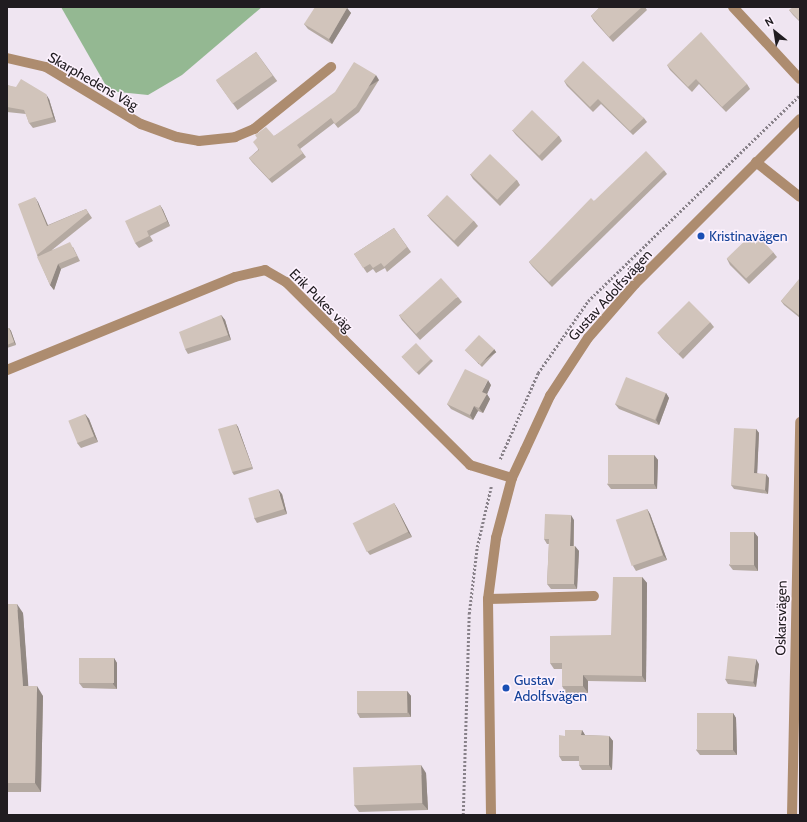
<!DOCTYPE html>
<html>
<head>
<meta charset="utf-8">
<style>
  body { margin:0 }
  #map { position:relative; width:807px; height:822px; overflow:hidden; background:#efe5f1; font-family:Cabin,sans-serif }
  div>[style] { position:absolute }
  .forest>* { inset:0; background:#94b892 }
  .path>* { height:2.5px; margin-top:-1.25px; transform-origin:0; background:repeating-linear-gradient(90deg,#888189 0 2px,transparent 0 4px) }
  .minor>* { height:10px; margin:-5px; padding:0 5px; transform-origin:5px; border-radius:5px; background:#ad8c6f }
  .wall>* { inset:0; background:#b4a9a1; transform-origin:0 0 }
  .shaded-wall>* { inset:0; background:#928983; transform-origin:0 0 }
  .building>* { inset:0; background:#d1c4bb; transform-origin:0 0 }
  .dots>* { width:11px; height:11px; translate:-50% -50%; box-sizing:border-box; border:2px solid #fdf2fe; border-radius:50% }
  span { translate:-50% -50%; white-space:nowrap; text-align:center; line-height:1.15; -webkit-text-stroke:3px #fdf2fe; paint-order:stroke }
  .street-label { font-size:14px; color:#201c20 }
  .transit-label { font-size:14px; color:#164399 }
  .left { translate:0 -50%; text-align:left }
  .frame { position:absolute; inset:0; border:8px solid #201c20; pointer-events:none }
  .north { position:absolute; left:755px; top:12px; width:40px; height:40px; -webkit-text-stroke:3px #fdf2fe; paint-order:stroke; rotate:330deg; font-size:11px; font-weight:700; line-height:16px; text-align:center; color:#201c20 }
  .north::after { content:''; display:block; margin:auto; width:14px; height:18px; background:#201c20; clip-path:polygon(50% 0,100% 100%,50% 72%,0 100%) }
</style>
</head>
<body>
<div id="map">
  <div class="forest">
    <div style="clip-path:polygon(61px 7px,262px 7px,182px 75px,148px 95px,109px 91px)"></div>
  </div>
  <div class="path">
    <div style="left:500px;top:459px;width:94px;rotate:-66.2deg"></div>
    <div style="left:538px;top:373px;width:88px;rotate:-55.2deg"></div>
    <div style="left:588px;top:301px;width:296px;rotate:-44.2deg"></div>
    <div style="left:463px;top:815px;width:201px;rotate:-88.3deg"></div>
    <div style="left:469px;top:614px;width:67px;rotate:-83.2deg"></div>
    <div style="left:477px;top:547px;width:62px;rotate:-76.9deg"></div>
  </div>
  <div class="minor">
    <div style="left:733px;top:7px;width:98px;rotate:47.1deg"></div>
    <div style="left:7px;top:58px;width:40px;rotate:13deg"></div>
    <div style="left:46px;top:67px;width:111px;rotate:31deg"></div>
    <div style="left:141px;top:124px;width:38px;rotate:20deg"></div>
    <div style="left:177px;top:137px;width:22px;rotate:10deg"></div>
    <div style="left:199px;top:141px;width:36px;rotate:-6deg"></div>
    <div style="left:235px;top:137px;width:21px;rotate:-23deg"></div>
    <div style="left:254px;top:129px;width:99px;rotate:-38.8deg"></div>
    <div style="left:756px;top:162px;width:56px;rotate:38.5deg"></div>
    <div style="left:7px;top:370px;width:246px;rotate:-22.2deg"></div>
    <div style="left:235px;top:277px;width:31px;rotate:-13deg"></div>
    <div style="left:265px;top:270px;width:24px;rotate:30deg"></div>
    <div style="left:286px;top:282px;width:260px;rotate:44.8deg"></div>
    <div style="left:470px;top:465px;width:44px;rotate:17.2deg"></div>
    <div style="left:488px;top:599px;width:106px;rotate:-1.6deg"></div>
    <div style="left:491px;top:815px;width:216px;rotate:-90.8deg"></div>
    <div style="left:488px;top:599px;width:62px;rotate:-82.5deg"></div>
    <div style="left:496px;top:538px;width:62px;rotate:-75.1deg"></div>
    <div style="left:512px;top:478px;width:31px;rotate:-65deg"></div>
    <div style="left:525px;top:450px;width:60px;rotate:-65.2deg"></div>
    <div style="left:550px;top:396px;width:69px;rotate:-56.8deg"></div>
    <div style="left:588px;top:338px;width:72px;rotate:-49deg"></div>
    <div style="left:635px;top:284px;width:233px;rotate:-45deg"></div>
    <div style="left:792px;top:815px;width:393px;rotate:-88.8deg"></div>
  </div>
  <div class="wall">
    <div style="clip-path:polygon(600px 7px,645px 7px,647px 10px,613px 42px,594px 21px,591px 16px)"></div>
    <div style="clip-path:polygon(800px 7px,800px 22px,793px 15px,789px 10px)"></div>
    <div style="clip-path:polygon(347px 8px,351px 13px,332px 44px,308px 29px,304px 24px)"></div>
    <div style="left:256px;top:52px;width:36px;height:49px;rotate:54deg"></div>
    <div style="clip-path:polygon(667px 65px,747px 84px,750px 89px,726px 112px,699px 84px,692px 92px,670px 70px)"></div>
    <div style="clip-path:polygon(379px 80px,359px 112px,338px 128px,334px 123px,300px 149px,306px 157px,272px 183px,252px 162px,249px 158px,258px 150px,257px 138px,274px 136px)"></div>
    <div style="clip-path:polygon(564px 81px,644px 118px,647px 122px,633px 135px,601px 104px,593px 112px,567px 86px)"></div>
    <div style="clip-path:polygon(7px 85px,49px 99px,56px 122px,33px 128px,29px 123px,26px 114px,7px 112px)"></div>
    <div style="clip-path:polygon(512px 130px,559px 136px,562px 141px,542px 161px,516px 135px)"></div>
    <div style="clip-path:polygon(664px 170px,667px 174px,552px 287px,532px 266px,529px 262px,594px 201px)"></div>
    <div style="clip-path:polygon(470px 174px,517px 180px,520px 185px,500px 206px,473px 179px)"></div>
    <div style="clip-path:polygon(38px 202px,48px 225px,86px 209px,92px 218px,52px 250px,73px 247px,80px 261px,61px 269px,54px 290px,50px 285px,37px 255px)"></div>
    <div style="clip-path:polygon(160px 205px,163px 210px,170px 226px,150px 236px,153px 241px,139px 248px,135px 243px)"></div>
    <div style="clip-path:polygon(427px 215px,474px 221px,478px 226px,458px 247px,431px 220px)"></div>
    <div style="clip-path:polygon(394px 228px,411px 252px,387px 272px,385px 268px,376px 273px,373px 269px,367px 273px,354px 254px)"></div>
    <div style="clip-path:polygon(773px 252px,777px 257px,749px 284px,730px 265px,727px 259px)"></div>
    <div style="clip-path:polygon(800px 279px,800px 318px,784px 305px,781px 301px)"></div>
    <div style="clip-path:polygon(458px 297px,462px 302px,420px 340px,402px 320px,399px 315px)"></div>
    <div style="clip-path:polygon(221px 315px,225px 320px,231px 340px,188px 354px,185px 349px)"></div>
    <div style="clip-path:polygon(710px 322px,714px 327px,683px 359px,662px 338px,658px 333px)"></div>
    <div style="clip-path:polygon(9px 328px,11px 331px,16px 345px,7px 348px,7px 329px)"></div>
    <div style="clip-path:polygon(494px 349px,496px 352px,482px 367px,465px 350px)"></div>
    <div style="clip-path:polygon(402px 357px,431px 359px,433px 361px,419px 375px)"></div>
    <div style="clip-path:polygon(491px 385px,487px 394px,490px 399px,483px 413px,478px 411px,473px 420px,451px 409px,447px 404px)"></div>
    <div style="clip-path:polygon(666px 393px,669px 398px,659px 425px,619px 409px,615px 404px)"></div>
    <div style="clip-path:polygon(85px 414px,89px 419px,98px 442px,81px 448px,77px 443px)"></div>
    <div style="clip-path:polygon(236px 424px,238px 427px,253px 469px,234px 475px,232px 472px)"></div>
    <div style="clip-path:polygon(756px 429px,759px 433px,757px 473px,769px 478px,768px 494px,734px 489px,731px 485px)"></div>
    <div style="clip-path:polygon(654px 455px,658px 460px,657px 489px,611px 489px,607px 484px)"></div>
    <div style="clip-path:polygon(282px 494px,287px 514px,257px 523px,254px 518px)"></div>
    <div style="clip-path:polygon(394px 503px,397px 508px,412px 537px,370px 555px,366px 550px)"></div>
    <div style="clip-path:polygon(647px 509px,650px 514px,667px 560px,636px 571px,633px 566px)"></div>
    <div style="clip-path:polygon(574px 520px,574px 546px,579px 551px,577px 589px,551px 589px,547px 584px,549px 544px,547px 544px,544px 539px)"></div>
    <div style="clip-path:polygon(754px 532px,758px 537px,758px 571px,733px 570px,729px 565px)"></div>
    <div style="clip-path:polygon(642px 577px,647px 583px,646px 682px,588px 681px,588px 693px,566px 693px,562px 686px,562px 669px,554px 669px,550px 663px,611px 635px)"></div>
    <div style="clip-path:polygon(7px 604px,23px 613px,28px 686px,43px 696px,41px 792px,7px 792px)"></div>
    <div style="clip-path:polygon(114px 658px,117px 663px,117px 689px,83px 688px,79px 683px)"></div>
    <div style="clip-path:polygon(759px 664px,756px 687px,728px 684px,725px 679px)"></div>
    <div style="clip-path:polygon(407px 691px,411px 696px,411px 717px,360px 718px,357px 713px)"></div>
    <div style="clip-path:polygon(733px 713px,736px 718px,737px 755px,700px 755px,696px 750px)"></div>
    <div style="clip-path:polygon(582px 730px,585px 735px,609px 736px,613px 741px,612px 770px,582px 770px,579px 765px,579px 761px,562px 761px,559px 756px,565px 736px)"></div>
    <div style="clip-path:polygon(426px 773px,428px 810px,359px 812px,354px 805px)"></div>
  </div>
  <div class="shaded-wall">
    <div style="clip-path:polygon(347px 8px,351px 13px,332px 44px,329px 39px)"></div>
    <div style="left:376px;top:75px;width:6px;height:38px;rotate:59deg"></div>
    <div style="clip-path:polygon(46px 94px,49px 99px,56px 122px,53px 117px)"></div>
    <div style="clip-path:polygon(35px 197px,38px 202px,50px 231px,47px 226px)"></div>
    <div style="clip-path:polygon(160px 205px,163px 210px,170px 226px,167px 221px)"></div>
    <div style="clip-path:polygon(58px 264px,61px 269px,54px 290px,50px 285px)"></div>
    <div style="clip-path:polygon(221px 315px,225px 320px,231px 340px,228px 335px)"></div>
    <div style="clip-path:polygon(9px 328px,11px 331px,16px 345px,14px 342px)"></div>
    <div style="left:494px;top:349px;width:4px;height:21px;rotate:56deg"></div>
    <div style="clip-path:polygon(488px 380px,491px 385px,487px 394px,490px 399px,483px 413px,479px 408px,482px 392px)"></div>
    <div style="clip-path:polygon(666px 393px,669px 398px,659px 425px,656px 420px)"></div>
    <div style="clip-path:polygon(474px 406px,478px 411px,473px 420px,470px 415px)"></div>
    <div style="clip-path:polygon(85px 414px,89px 419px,98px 442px,94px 436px)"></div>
    <div style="clip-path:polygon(236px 424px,238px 427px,253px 469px,252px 467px)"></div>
    <div style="clip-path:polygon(756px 429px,759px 433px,757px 477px,754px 473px)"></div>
    <div style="clip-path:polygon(654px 455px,658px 460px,657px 489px,654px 484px)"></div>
    <div style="clip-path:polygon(766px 474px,769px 478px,768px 494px,765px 490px)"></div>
    <div style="clip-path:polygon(278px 489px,282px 494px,287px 514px,284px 509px)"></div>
    <div style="clip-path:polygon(394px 503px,397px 508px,412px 537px,408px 532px)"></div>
    <div style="clip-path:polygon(647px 509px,650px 514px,667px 560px,663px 555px)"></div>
    <div style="clip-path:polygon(571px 515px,574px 520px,573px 551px,570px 546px)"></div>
    <div style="clip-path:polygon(754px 532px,758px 537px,758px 571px,754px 565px)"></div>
    <div style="clip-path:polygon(575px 546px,579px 551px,577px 589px,574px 584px)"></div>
    <div style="clip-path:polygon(642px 577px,647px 583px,646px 682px,642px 676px)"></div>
    <div style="clip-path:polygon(17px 604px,23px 613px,29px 695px,23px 686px)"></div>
    <div style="clip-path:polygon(114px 658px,117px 663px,117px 689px,113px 684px)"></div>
    <div style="clip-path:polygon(756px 659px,759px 664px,756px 687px,753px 682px)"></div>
    <div style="clip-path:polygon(583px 675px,588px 681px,588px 693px,583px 686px)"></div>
    <div style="clip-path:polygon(37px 686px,43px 696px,41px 792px,35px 783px)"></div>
    <div style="clip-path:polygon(407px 691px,411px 696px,411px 717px,408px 712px)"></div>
    <div style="clip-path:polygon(733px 713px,736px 718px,737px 755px,733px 750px)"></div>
    <div style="clip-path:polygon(582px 730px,585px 735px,585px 740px,581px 735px)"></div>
    <div style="clip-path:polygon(609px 736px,613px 741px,612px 770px,609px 765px)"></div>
    <div style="clip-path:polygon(421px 765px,426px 773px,428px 810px,422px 803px)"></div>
  </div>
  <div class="building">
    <div style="clip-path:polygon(315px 7px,345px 7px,347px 8px,329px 39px,304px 24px)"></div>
    <div style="clip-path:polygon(600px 7px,642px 7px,609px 37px,591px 16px)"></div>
    <div style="clip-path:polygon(793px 7px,800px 7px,800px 21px,789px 10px)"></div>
    <div style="clip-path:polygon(701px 32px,747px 84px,722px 107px,696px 79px,688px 87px,667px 65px)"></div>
    <div style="left:256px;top:52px;width:29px;height:49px;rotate:55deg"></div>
    <div style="clip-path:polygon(583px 61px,644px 118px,630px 131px,598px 99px,590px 107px,564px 81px)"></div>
    <div style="clip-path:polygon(354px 62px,376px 75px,356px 107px,335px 124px,331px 118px,297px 145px,303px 153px,269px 179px,249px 158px,259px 150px,253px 142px,257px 138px,255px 135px,266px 127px,274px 136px,316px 106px,335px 92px)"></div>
    <div style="clip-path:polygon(21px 79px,46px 94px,53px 117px,29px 123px,24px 110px,7px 107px,7px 85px,16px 87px)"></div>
    <div style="left:532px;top:110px;width:37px;height:28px;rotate:44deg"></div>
    <div style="clip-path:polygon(646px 151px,664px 170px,549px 282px,529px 262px,591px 198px,594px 201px)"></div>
    <div style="left:490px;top:154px;width:37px;height:28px;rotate:44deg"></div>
    <div style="left:447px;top:195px;width:37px;height:28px;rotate:44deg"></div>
    <div style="clip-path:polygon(35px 197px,47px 226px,86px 209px,88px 213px,37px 255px,18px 204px)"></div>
    <div style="clip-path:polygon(160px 205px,167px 221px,147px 231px,149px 236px,135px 243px,125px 221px)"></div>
    <div style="clip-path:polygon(394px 228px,407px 247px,384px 267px,381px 263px,373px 268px,370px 264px,363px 268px,354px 254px)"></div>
    <div style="left:754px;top:232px;width:28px;height:38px;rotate:46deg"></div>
    <div style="clip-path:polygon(70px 242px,77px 256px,58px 264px,50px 285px,37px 257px)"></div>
    <div style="left:441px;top:278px;width:25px;height:56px;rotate:48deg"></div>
    <div style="clip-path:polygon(799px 279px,800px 279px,800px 316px,781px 301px)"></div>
    <div style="left:689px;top:301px;width:30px;height:45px;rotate:45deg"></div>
    <div style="clip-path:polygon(221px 315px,228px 335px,185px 349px,179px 332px)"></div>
    <div style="clip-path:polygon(9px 328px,14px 342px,7px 345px,7px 329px)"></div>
    <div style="left:479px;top:335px;width:21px;height:21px;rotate:43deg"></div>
    <div style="left:416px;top:343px;width:22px;height:20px;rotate:47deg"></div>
    <div style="clip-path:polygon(465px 369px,488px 380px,482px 392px,487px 394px,479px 408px,474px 406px,470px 415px,447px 404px)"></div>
    <div style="left:626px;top:377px;width:43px;height:29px;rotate:22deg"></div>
    <div style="left:85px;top:414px;width:24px;height:18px;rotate:68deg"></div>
    <div style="clip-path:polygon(236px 424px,252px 467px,232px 472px,218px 429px)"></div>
    <div style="clip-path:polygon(734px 428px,756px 429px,754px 473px,766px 474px,765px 490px,731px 485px)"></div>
    <div style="left:608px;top:455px;width:46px;height:29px"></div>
    <div style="left:278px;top:489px;width:21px;height:31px;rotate:73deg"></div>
    <div style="left:394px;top:503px;width:32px;height:46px;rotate:64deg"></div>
    <div style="left:647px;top:509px;width:49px;height:33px;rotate:71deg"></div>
    <div style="clip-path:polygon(545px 514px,571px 515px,570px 546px,575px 546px,574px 584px,547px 584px,549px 539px,544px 539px)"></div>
    <div style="left:730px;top:532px;width:24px;height:33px"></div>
    <div style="clip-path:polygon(613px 577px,642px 577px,642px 676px,583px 675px,583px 686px,562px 686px,562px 663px,550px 663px,550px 636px,611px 635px)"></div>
    <div style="clip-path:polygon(7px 604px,17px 604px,23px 686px,37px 686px,35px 783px,7px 783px)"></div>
    <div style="left:728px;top:656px;width:28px;height:23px;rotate:6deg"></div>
    <div style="left:79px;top:658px;width:35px;height:25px"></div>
    <div style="left:357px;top:691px;width:50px;height:22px"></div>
    <div style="left:697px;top:713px;width:36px;height:37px"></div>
    <div style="clip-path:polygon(565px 730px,582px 730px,581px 735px,609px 736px,609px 765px,579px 765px,579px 756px,559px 756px,559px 735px,565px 736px)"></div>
    <div style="left:421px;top:765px;width:38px;height:68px;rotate:88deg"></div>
  </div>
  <div class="dots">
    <div style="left:701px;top:236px;background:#1a4fb4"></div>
    <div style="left:506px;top:688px;background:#1a4fb4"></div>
  </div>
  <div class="street-label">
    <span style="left:93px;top:81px;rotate:30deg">Skarphedens Väg</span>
    <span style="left:610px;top:295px;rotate:-48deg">Gustav Adolfsvägen</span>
    <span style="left:321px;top:300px;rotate:45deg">Erik Pukes väg</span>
    <span style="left:781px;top:618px;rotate:-89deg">Oskarsvägen</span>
  </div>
  <div class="transit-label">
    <span class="left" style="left:709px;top:236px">Kristinavägen</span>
    <span class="left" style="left:514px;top:688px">Gustav<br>Adolfsvägen</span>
  </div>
  <div class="frame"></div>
  <div class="north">N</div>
</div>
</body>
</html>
